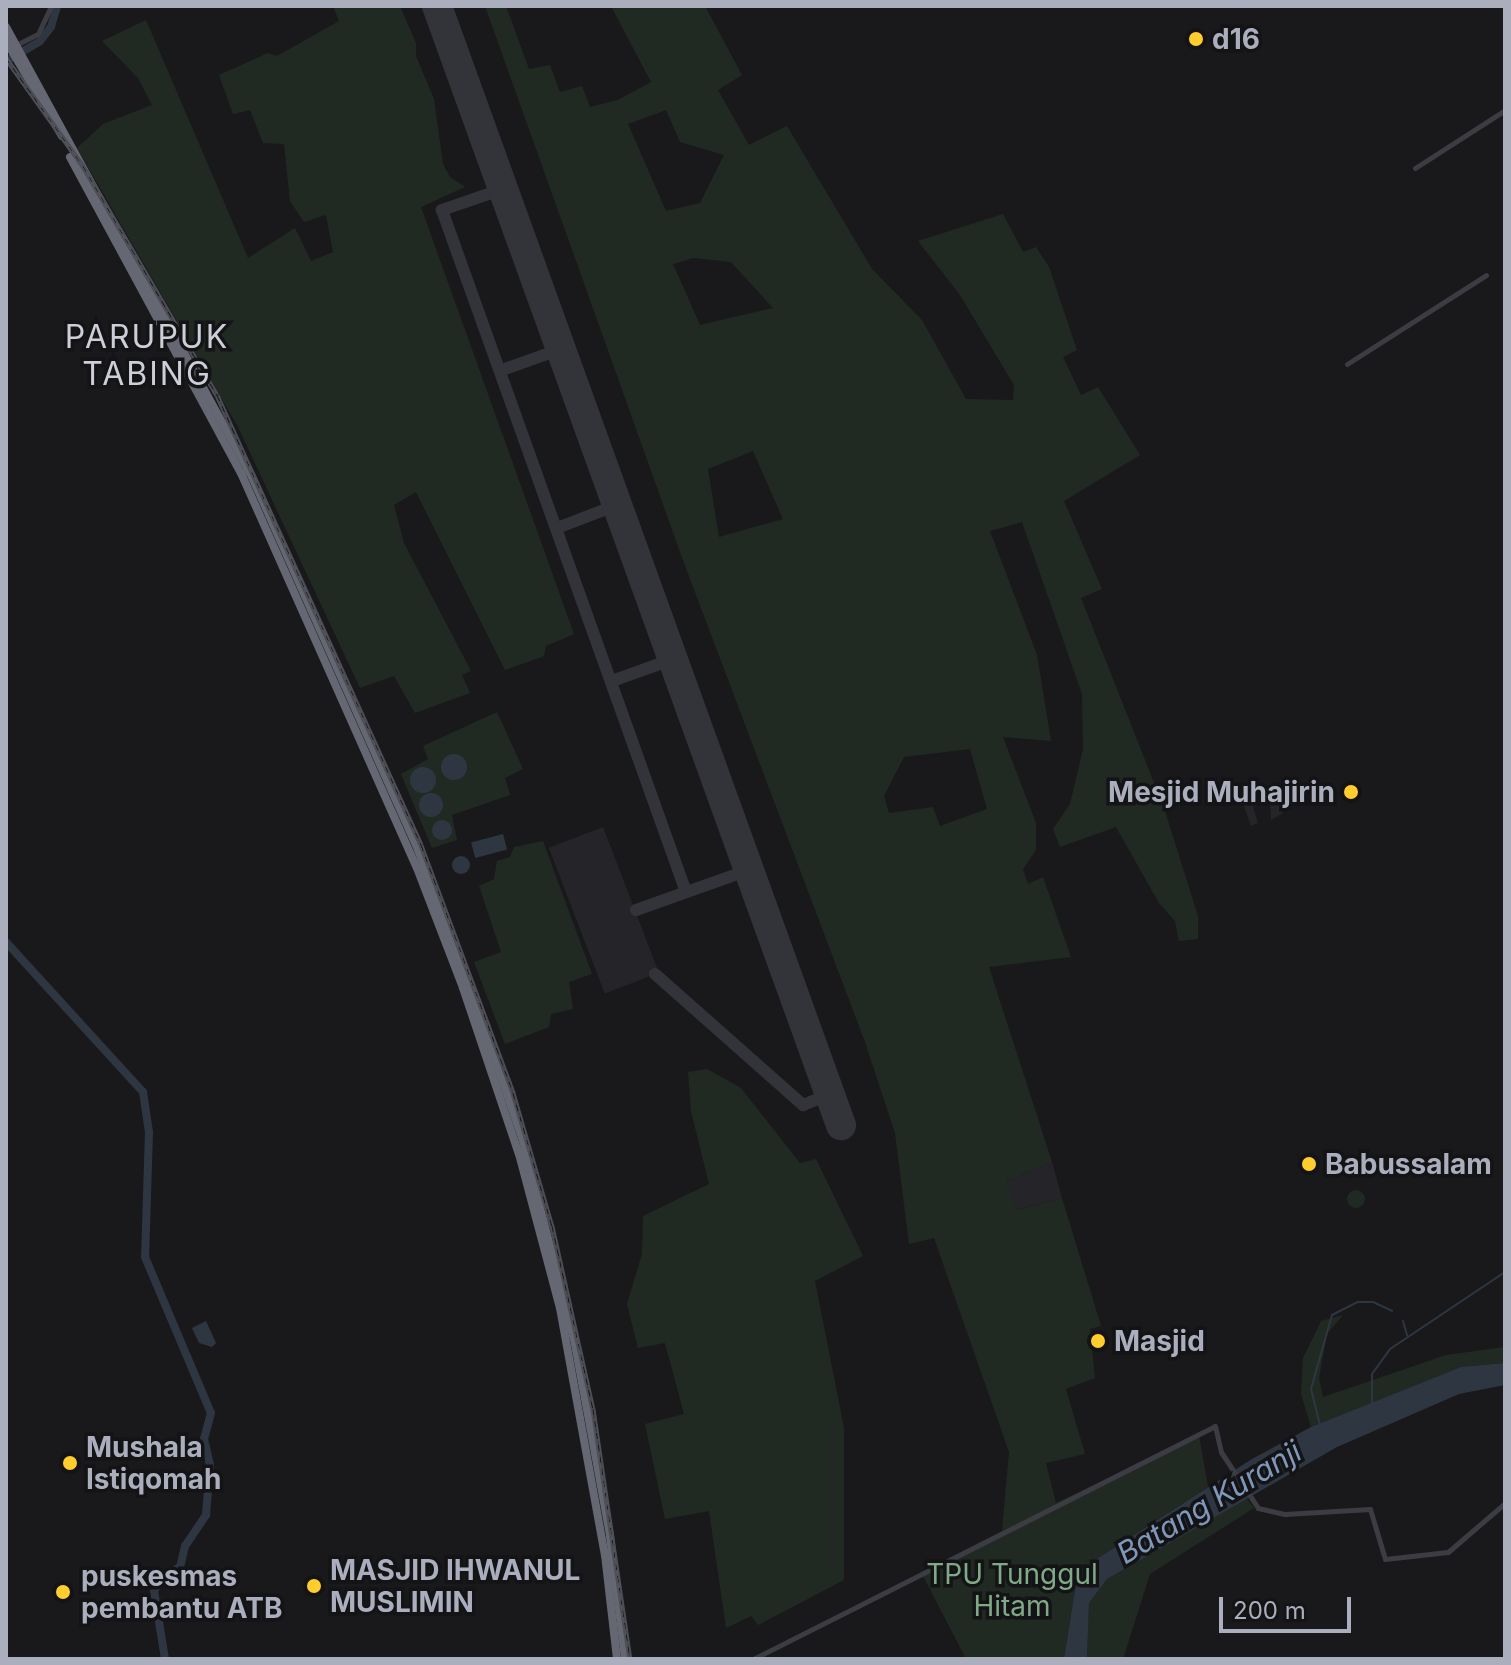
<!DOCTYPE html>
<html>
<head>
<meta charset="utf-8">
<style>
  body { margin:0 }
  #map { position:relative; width:1511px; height:1665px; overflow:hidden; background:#19191c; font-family:Inter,sans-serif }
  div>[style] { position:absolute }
  .built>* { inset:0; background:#252529; transform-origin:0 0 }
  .green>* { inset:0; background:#202a23 }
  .round { border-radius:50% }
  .water>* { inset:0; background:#2e3741; transform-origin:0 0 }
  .stream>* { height:2px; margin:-1px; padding:0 1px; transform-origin:1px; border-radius:1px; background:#2e3741 }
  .river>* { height:8px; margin:-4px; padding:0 4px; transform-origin:4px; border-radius:4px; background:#2e3741 }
  .taxiway>* { height:12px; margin:-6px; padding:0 6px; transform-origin:6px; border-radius:6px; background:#333439 }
  .runway>* { height:30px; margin:-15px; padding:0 15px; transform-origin:15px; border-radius:15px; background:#333439 }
  .minor>* { height:5px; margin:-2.5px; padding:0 2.5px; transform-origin:2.5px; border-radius:2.5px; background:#3c3c43 }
  .highway>* { height:8px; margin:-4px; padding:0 4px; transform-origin:4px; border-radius:4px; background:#656872 }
  .rail>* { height:5px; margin-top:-2.5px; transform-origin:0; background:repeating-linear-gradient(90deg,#141417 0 6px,#4d4e56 0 12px); box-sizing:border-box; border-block:2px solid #4d4e56 }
  .dots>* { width:22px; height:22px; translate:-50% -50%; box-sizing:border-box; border:4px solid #141417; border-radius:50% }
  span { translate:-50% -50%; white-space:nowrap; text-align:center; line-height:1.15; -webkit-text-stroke:7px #141417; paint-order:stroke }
  .poi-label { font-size:28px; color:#abaebc; font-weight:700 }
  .left { translate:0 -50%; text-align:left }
  .right { translate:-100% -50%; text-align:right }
  .park-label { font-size:28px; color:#80a987 }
  .water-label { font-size:30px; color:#7f98ba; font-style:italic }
  .quarter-label { font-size:32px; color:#ccced8; letter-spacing:2px }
  .frame { position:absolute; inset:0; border:8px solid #abaebc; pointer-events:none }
  .scale { position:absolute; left:1219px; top:1597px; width:132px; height:36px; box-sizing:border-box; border:4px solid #abaebc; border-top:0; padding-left:10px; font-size:24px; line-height:28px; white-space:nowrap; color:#abaebc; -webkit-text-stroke:6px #141417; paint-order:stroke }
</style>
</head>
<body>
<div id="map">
  <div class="built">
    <div style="clip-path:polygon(1275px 792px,1283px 813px,1271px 820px,1270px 801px,1253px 807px,1258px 823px,1251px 826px,1243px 803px)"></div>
    <div style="left:603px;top:827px;width:156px;height:58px;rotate:69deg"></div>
    <div style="clip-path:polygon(1052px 1162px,1062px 1198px,1016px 1210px,1007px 1181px)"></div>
  </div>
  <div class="green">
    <div style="clip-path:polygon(333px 6px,400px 6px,416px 43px,416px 56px,434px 99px,443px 164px,450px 177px,465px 187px,421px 207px,574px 634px,546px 646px,544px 656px,505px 670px,416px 492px,394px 505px,404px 543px,471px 671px,462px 675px,470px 693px,415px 713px,394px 676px,360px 688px,238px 427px,77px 148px,103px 124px,152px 105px,138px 78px,102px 41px,146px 20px,248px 258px,295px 228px,311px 261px,333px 252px,326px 215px,304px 222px,290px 201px,284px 144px,263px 143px,250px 110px,233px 114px,219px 75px,268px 53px,277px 56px,339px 21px)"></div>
    <div style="clip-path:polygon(evenodd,485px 6px,506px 6px,529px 69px,550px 65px,560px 92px,582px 86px,590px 107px,618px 100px,651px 82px,611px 6px,705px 6px,742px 75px,718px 90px,749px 145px,787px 126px,872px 269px,922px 320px,966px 399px,1013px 400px,1014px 385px,960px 295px,918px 241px,1003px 214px,1023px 252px,1036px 247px,1049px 267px,1077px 350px,1063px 357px,1081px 395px,1098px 387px,1140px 455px,1064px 501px,1102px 589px,1081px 598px,1164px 808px,1198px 916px,1198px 939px,1179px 941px,1175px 921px,1159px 903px,1116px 827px,1060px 847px,1053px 829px,1070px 804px,1083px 749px,1082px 694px,1022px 522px,990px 531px,1037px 655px,1051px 741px,1003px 737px,1036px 823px,1036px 850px,1023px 869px,1028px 884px,1043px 877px,1071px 957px,989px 967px,1052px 1162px,1007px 1181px,1017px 1210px,1062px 1198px,1101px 1326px,1090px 1329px,1095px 1378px,1066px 1389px,1085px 1454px,1046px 1463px,1056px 1503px,1199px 1435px,1208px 1487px,1078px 1571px,1064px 1659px,966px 1659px,921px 1572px,1002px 1531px,1009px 1452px,934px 1238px,909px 1244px,895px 1133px,865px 1042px,684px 563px,485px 6px,666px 110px,680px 142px,724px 155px,700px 203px,666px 211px,628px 124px,666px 110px,485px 6px,693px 258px,731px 262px,773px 308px,700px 325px,673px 264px,693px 258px,485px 6px,753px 451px,783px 519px,719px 537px,708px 469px,753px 451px,485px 6px,970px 749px,987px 809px,940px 826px,933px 807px,889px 813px,884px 796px,904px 757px,970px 749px)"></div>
    <div style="clip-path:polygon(497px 712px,523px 769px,505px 778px,510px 795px,452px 815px,457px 840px,432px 848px,401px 774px,428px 759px,423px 746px)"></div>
    <div style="clip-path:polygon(543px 841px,592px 974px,569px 982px,573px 1009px,551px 1014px,549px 1027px,505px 1044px,474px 962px,501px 952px,479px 886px,494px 879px,497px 861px,510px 857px,514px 847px)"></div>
    <div style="clip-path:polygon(707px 1069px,741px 1088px,800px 1163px,816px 1159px,863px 1256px,815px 1281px,844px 1428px,844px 1580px,758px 1625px,751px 1616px,726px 1628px,709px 1511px,665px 1519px,645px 1424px,684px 1414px,665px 1343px,638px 1348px,627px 1304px,642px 1254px,643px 1216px,709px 1184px,691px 1111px,688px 1072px)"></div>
    <div class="round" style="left:1347px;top:1190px;width:18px;height:18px"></div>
    <div style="clip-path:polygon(1343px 1315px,1327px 1334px,1319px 1378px,1323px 1397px,1446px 1355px,1505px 1347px,1505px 1363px,1461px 1367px,1311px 1427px,1301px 1394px,1303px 1358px,1321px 1321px)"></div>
    <div style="clip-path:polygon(1245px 1496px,1254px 1508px,1150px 1574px,1123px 1659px,1087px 1659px,1089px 1603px,1107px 1579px)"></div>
  </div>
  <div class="water">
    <div class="round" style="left:441px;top:754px;width:26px;height:26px"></div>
    <div class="round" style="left:410px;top:767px;width:26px;height:26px"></div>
    <div class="round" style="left:419px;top:793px;width:24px;height:24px"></div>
    <div class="round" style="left:432px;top:820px;width:20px;height:20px"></div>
    <div style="left:503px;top:834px;width:16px;height:33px;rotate:75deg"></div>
    <div class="round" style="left:452px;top:856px;width:18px;height:18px"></div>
    <div style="clip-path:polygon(206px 1321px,216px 1343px,212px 1347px,199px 1343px,192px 1328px)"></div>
    <div style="clip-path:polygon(1505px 1363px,1505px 1385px,1459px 1394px,1337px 1447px,1107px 1579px,1089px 1603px,1087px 1659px,1064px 1659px,1078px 1571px,1252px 1459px,1311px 1427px,1461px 1367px)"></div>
  </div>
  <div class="stream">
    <div style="left:1403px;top:1321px;width:15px;rotate:74deg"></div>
    <div style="left:1372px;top:1403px;width:29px;rotate:-90deg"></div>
    <div style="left:1372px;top:1374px;width:31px;rotate:-54deg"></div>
    <div style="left:1390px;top:1349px;width:138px;rotate:-33.8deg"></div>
    <div style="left:1320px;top:1425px;width:37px;rotate:-104deg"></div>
    <div style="left:1311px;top:1389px;width:77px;rotate:-74.2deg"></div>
    <div style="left:1332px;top:1315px;width:29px;rotate:-27deg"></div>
    <div style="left:1358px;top:1302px;width:15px"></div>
    <div style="left:1373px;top:1302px;width:21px;rotate:25deg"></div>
  </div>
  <div class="river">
    <div style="left:6px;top:61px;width:39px;rotate:-30deg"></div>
    <div style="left:40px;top:41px;width:18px;rotate:-52deg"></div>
    <div style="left:51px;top:27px;width:22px;rotate:-74deg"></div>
    <div style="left:6px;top:942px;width:203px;rotate:47.6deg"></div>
    <div style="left:143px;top:1092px;width:40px;rotate:81.5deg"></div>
    <div style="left:149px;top:1132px;width:125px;rotate:91.8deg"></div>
    <div style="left:145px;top:1257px;width:169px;rotate:67.1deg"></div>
    <div style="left:211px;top:1413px;width:27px;rotate:105deg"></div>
    <div style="left:204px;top:1439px;width:27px;rotate:77deg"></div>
    <div style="left:210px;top:1465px;width:50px;rotate:94.6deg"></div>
    <div style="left:206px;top:1515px;width:37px;rotate:124deg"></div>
    <div style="left:185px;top:1546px;width:22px;rotate:103deg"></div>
    <div style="left:180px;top:1567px;width:22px;rotate:148deg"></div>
    <div style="left:161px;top:1579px;width:14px;rotate:120deg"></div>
    <div style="left:154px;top:1591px;width:69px;rotate:80.8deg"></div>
  </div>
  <div class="taxiway">
    <div style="left:503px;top:189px;width:65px;rotate:161deg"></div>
    <div style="left:442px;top:210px;width:724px;rotate:70.31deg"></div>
    <div style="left:502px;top:370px;width:63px;rotate:-19.6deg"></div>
    <div style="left:557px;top:528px;width:64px;rotate:-21deg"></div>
    <div style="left:612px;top:681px;width:65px;rotate:-19.8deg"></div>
    <div style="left:636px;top:910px;width:120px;rotate:-19.5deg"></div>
    <div style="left:655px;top:974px;width:198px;rotate:41.5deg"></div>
    <div style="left:803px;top:1105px;width:29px;rotate:-22deg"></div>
  </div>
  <div class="runway">
    <div style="left:437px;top:6px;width:1190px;rotate:70.15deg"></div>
  </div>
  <div class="minor">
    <div style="left:16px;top:45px;width:25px;rotate:-27deg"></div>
    <div style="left:38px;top:34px;width:31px;rotate:-65deg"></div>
    <div style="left:1415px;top:168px;width:107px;rotate:-32.8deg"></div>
    <div style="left:1347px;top:364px;width:165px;rotate:-32.6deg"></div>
    <div style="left:753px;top:1659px;width:517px;rotate:-26.76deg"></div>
    <div style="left:1215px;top:1426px;width:27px;rotate:77deg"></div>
    <div style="left:1221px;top:1452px;width:67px;rotate:56.5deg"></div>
    <div style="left:1258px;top:1508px;width:28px;rotate:13deg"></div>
    <div style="left:1285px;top:1514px;width:85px;rotate:-3.4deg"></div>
    <div style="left:1370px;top:1509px;width:52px;rotate:73.3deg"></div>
    <div style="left:1385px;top:1559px;width:63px;rotate:-6.3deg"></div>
    <div style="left:1448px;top:1552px;width:75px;rotate:-40.7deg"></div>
  </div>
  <div class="highway">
    <div style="left:6px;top:27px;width:513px;rotate:61.34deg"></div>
    <div style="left:252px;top:477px;width:408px;rotate:66deg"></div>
    <div style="left:418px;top:850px;width:143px;rotate:69.2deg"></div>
    <div style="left:469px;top:984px;width:166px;rotate:71deg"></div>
    <div style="left:523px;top:1141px;width:204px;rotate:75.6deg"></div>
    <div style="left:574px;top:1339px;width:200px;rotate:79.6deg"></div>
    <div style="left:610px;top:1536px;width:124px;rotate:83deg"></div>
    <div style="left:6px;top:41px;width:110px;rotate:59.5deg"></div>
    <div style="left:70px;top:157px;width:359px;rotate:61.6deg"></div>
    <div style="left:241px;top:473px;width:432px;rotate:66deg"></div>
    <div style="left:417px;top:868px;width:129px;rotate:69deg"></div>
    <div style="left:463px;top:988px;width:175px;rotate:71.4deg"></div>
    <div style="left:519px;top:1154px;width:159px;rotate:75.1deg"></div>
    <div style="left:560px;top:1308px;width:251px;rotate:79.7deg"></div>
    <div style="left:605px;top:1555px;width:105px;rotate:83.4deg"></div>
  </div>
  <div class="rail">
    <div style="left:6px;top:58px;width:133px;rotate:54.5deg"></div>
    <div style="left:83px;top:166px;width:265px;rotate:59.7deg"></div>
    <div style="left:217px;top:395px;width:494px;rotate:65.6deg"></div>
    <div style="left:421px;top:845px;width:265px;rotate:69.6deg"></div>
    <div style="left:513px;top:1093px;width:139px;rotate:73.7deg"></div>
    <div style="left:552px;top:1226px;width:188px;rotate:77.4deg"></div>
    <div style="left:593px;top:1409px;width:253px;rotate:81.6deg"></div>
  </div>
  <div class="dots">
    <div style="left:1196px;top:39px;background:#ffcd2e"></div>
    <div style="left:1351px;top:792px;background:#ffcd2e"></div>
    <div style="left:1309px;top:1164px;background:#ffcd2e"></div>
    <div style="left:1098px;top:1341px;background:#ffcd2e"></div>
    <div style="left:70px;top:1463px;background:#ffcd2e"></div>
    <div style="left:314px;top:1586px;background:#ffcd2e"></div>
    <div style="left:63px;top:1592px;background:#ffcd2e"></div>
  </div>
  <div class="poi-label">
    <span class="left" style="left:1212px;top:39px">d16</span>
    <span class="right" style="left:1335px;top:792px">Mesjid Muhajirin</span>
    <span class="left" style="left:1325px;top:1164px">Babussalam</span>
    <span class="left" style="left:1114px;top:1341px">Masjid</span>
    <span class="left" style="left:86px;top:1463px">Mushala<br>Istiqomah</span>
    <span class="left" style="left:330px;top:1586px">MASJID IHWANUL<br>MUSLIMIN</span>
    <span class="left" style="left:81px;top:1592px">puskesmas<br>pembantu ATB</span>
  </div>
  <div class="park-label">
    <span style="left:1012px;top:1590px">TPU Tunggul<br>Hitam</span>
  </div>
  <div class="water-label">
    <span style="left:1209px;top:1502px;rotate:-31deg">Batang Kuranji</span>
  </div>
  <div class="quarter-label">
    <span style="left:147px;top:356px">PARUPUK<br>TABING</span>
  </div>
  <div class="frame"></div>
  <div class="scale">200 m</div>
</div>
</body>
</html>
